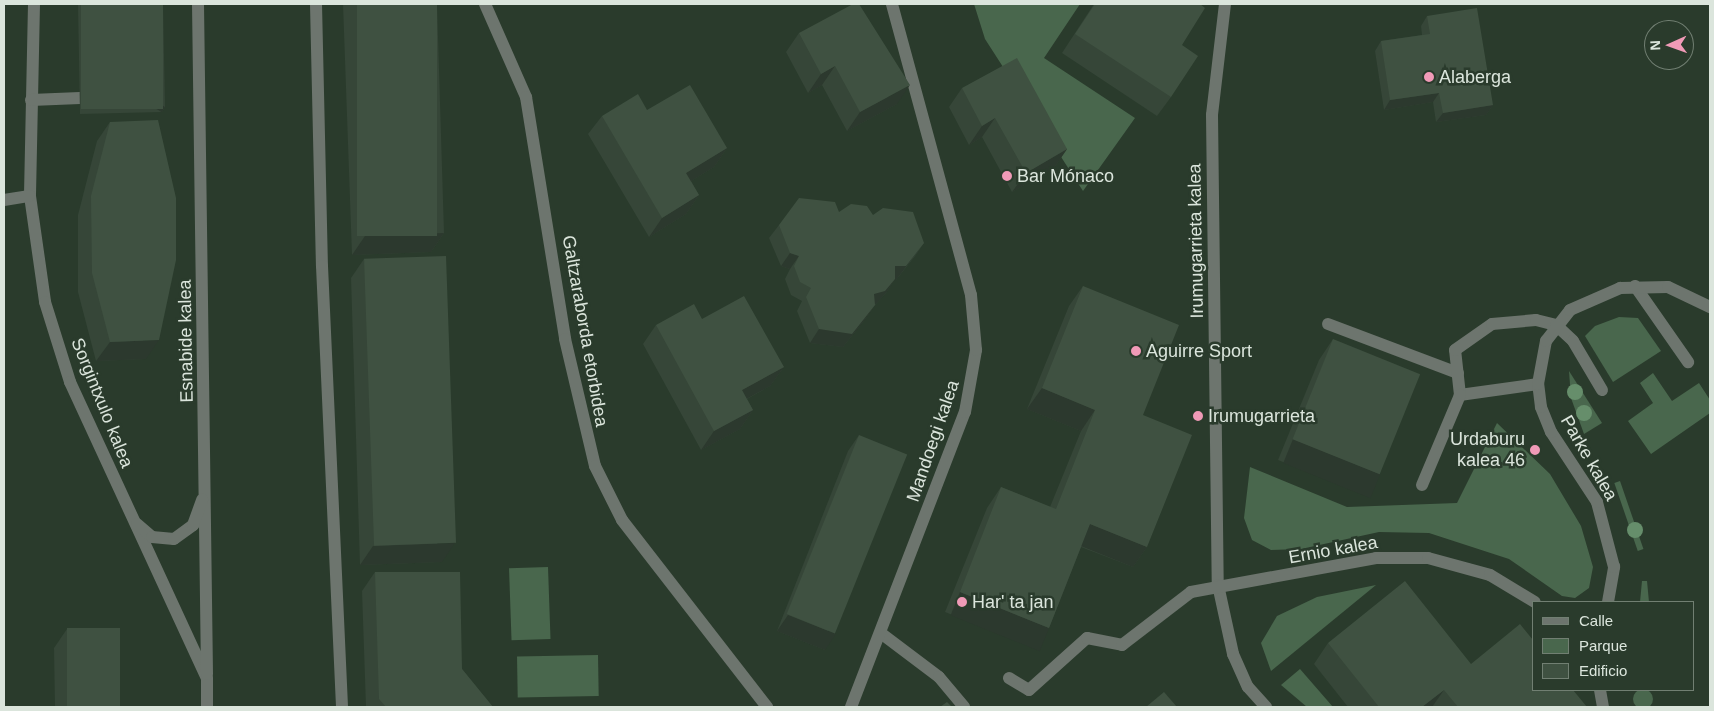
<!DOCTYPE html>
<html>
<head>
<meta charset="utf-8">
<style>
  body { margin:0 }
  #map { position:relative; width:1714px; height:711px; overflow:hidden; background:#2a3b2c; font-family:Arial,sans-serif }
  div>[style] { position:absolute }
  .green>* { inset:0; background:#49674d; transform-origin:0 0 }
  .round { border-radius:50% }
  .minor>* { height:12px; margin:-6px; padding:0 6px; transform-origin:6px; border-radius:6px; background:#6d756e }
  .trees>* { width:16px; height:16px; margin:-8px; border-radius:50%; background:#668e6b }
  .wall>* { inset:0; background:#364638 }
  .shaded-wall>* { inset:0; background:#2c392e; transform-origin:0 0 }
  .building>* { inset:0; background:#3f5141; transform-origin:0 0 }
  .dots>* { width:14px; height:14px; translate:-50% -50%; box-sizing:border-box; border:2px solid #2a3b2c; border-radius:50% }
  span { translate:-50% -50%; white-space:nowrap; text-align:center; line-height:1.15; -webkit-text-stroke:5px #2a3b2c; paint-order:stroke }
  .poi-label { font-size:18px; color:#dbe5dc }
  .left { translate:0 -50%; text-align:left }
  .right { translate:-100% -50%; text-align:right }
  .street-label { font-size:18px; color:#dbe5dc }
  .frame { position:absolute; inset:0; border:5px solid #dbe5dc; pointer-events:none }
  .legend { position:absolute; left:1532px; top:601px; width:162px; height:90px; box-sizing:border-box; background:#2a3b2c; border:1px solid #717f72; margin:0; padding:6px 9px; list-style:none; font-size:15px; color:#dbe5dc }
  .legend li { display:flex; align-items:center; gap:10px; height:25px }
  .legend b { width:25px; border:1px solid #717f72 }
  .north { position:absolute; left:1644px; top:20px; width:50px; height:50px; box-sizing:border-box; background:#2a3b2c; border:1px solid #717f72; border-radius:50%; rotate:268deg; font-size:14px; font-weight:700; line-height:20px; text-align:center; color:#dbe5dc }
  .north::after { content:''; display:block; margin:auto; width:18px; height:22px; background:#f09ab7; clip-path:polygon(50% 0,100% 100%,50% 72%,0 100%) }
</style>
</head>
<body>
<div id="map">
  <div class="green">
    <div style="clip-path:polygon(974px 4px,1080px 4px,1044px 58px,1135px 118px,1083px 191px,985px 39px)"></div>
    <div style="clip-path:polygon(1619px 317px,1638px 318px,1661px 351px,1613px 382px,1585px 336px,1595px 326px)"></div>
    <div style="clip-path:polygon(1569px 371px,1602px 423px,1584px 434px,1571px 398px)"></div>
    <div style="clip-path:polygon(1653px 373px,1672px 401px,1699px 383px,1710px 400px,1710px 413px,1651px 454px,1628px 421px,1653px 403px,1640px 383px)"></div>
    <div style="clip-path:polygon(1497px 423px,1550px 474px,1581px 526px,1593px 567px,1589px 588px,1575px 598px,1562px 596px,1509px 559px,1429px 533px,1379px 532px,1301px 549px,1271px 550px,1252px 540px,1244px 518px,1250px 467px,1347px 507px,1457px 503px)"></div>
    <div style="left:1620px;top:481px;width:72px;height:6px;rotate:71deg"></div>
    <div style="left:548px;top:567px;width:72px;height:39px;rotate:88deg"></div>
    <div style="clip-path:polygon(1642px 581px,1647px 581px,1649px 602px,1640px 602px)"></div>
    <div style="clip-path:polygon(1376px 585px,1271px 671px,1261px 643px,1277px 616px,1317px 597px)"></div>
    <div style="left:598px;top:655px;width:41px;height:81px;rotate:89deg"></div>
    <div style="clip-path:polygon(1300px 669px,1333px 707px,1307px 707px,1281px 685px)"></div>
    <div class="round" style="left:1633px;top:689px;width:20px;height:20px"></div>
  </div>
  <div class="minor">
    <div style="left:34px;top:4px;width:192px;rotate:91.2deg"></div>
    <div style="left:30px;top:196px;width:107px;rotate:81.9deg"></div>
    <div style="left:45px;top:302px;width:84px;rotate:72.6deg"></div>
    <div style="left:70px;top:382px;width:326px;rotate:65.2deg"></div>
    <div style="left:207px;top:678px;width:29px;rotate:90deg"></div>
    <div style="left:198px;top:4px;width:670px;rotate:89.23deg"></div>
    <div style="left:316px;top:4px;width:262px;rotate:88.7deg"></div>
    <div style="left:322px;top:266px;width:441px;rotate:87.4deg"></div>
    <div style="left:485px;top:4px;width:102px;rotate:66.2deg"></div>
    <div style="left:526px;top:97px;width:245px;rotate:80.8deg"></div>
    <div style="left:565px;top:339px;width:130px;rotate:76.7deg"></div>
    <div style="left:595px;top:466px;width:60px;rotate:63.4deg"></div>
    <div style="left:622px;top:520px;width:237px;rotate:52.2deg"></div>
    <div style="left:1225px;top:4px;width:112px;rotate:96.7deg"></div>
    <div style="left:1212px;top:115px;width:470px;rotate:89.3deg"></div>
    <div style="left:1218px;top:585px;width:71px;rotate:77.7deg"></div>
    <div style="left:1233px;top:654px;width:36px;rotate:66deg"></div>
    <div style="left:1248px;top:687px;width:27px;rotate:48deg"></div>
    <div style="left:31px;top:100px;width:49px;rotate:-2.3deg"></div>
    <div style="left:4px;top:200px;width:26px;rotate:-9deg"></div>
    <div style="left:1635px;top:286px;width:93px;rotate:55.1deg"></div>
    <div style="left:1328px;top:324px;width:139px;rotate:20.7deg"></div>
    <div style="left:1538px;top:384px;width:79px;rotate:172deg"></div>
    <div style="left:1460px;top:395px;width:45px;rotate:-96.3deg"></div>
    <div style="left:1455px;top:350px;width:45px;rotate:-35.1deg"></div>
    <div style="left:1492px;top:324px;width:44px;rotate:-5.2deg"></div>
    <div style="left:1536px;top:320px;width:21px;rotate:14deg"></div>
    <div style="left:1556px;top:325px;width:23px;rotate:43deg"></div>
    <div style="left:1573px;top:341px;width:57px;rotate:59.4deg"></div>
    <div style="left:1422px;top:485px;width:98px;rotate:-67.1deg"></div>
    <div style="left:137px;top:524px;width:20px;rotate:41deg"></div>
    <div style="left:152px;top:537px;width:22px;rotate:5deg"></div>
    <div style="left:174px;top:539px;width:24px;rotate:-36deg"></div>
    <div style="left:193px;top:525px;width:27px;rotate:-70deg"></div>
    <div style="left:1608px;top:602px;width:36px;rotate:-80deg"></div>
    <div style="left:1614px;top:567px;width:67px;rotate:-104.7deg"></div>
    <div style="left:1597px;top:502px;width:84px;rotate:-123.3deg"></div>
    <div style="left:1551px;top:432px;width:27px;rotate:-112deg"></div>
    <div style="left:1541px;top:407px;width:23px;rotate:-97deg"></div>
    <div style="left:1538px;top:384px;width:44px;rotate:-79.5deg"></div>
    <div style="left:1546px;top:341px;width:39px;rotate:-52deg"></div>
    <div style="left:1570px;top:310px;width:55px;rotate:-23.7deg"></div>
    <div style="left:1620px;top:288px;width:48px;rotate:-1.2deg"></div>
    <div style="left:1668px;top:287px;width:47px;rotate:25.5deg"></div>
    <div style="left:882px;top:634px;width:71px;rotate:37deg"></div>
    <div style="left:939px;top:677px;width:39px;rotate:50deg"></div>
    <div style="left:1009px;top:678px;width:23px;rotate:31deg"></div>
    <div style="left:1029px;top:690px;width:78px;rotate:-41.9deg"></div>
    <div style="left:1087px;top:638px;width:36px;rotate:11deg"></div>
    <div style="left:1122px;top:645px;width:87px;rotate:-37.5deg"></div>
    <div style="left:1191px;top:592px;width:188px;rotate:-10.4deg"></div>
    <div style="left:1376px;top:558px;width:52px"></div>
    <div style="left:1428px;top:558px;width:64px;rotate:15.3deg"></div>
    <div style="left:1490px;top:575px;width:52px;rotate:31deg"></div>
    <div style="left:1600px;top:690px;width:17px;rotate:80deg"></div>
    <div style="left:851px;top:707px;width:316px;rotate:-68.9deg"></div>
    <div style="left:965px;top:412px;width:63px;rotate:-79.9deg"></div>
    <div style="left:976px;top:350px;width:55px;rotate:-95.2deg"></div>
    <div style="left:971px;top:295px;width:302px;rotate:-105.2deg"></div>
  </div>
  <div class="trees">
    <div style="left:1575px;top:392px"></div>
    <div style="left:1584px;top:413px"></div>
    <div style="left:1635px;top:530px"></div>
  </div>
  <div class="wall">
    <div style="clip-path:polygon(78px 4px,163px 4px,165px 107px,162px 112px,80px 114px)"></div>
    <div style="clip-path:polygon(343px 4px,437px 4px,444px 233px,431px 252px,352px 255px)"></div>
    <div style="clip-path:polygon(1094px 4px,1200px 4px,1182px 45px,1171px 97px,1157px 116px,1062px 53px)"></div>
    <div style="clip-path:polygon(1427px 16px,1493px 105px,1486px 115px,1436px 122px,1433px 102px,1384px 110px,1375px 51px,1381px 41px,1422px 35px,1421px 26px)"></div>
    <div style="clip-path:polygon(799px 33px,897px 104px,847px 131px,822px 85px,808px 93px,786px 52px)"></div>
    <div style="clip-path:polygon(962px 88px,1067px 149px,1054px 168px,1012px 192px,982px 137px,969px 145px,949px 107px)"></div>
    <div style="clip-path:polygon(647px 110px,727px 148px,714px 167px,691px 181px,699px 195px,686px 214px,649px 237px,588px 134px,602px 116px)"></div>
    <div style="clip-path:polygon(110px 122px,146px 359px,96px 361px,78px 292px,78px 215px,97px 141px)"></div>
    <div style="clip-path:polygon(839px 212px,873px 215px,924px 243px,915px 256px,896px 280px,895px 279px,886px 293px,876px 304px,875px 305px,866px 318px,843px 347px,810px 343px,797px 311px,802px 301px,791px 295px,785px 279px,790px 269px,781px 266px,769px 238px,779px 225px)"></div>
    <div style="clip-path:polygon(364px 259px,442px 562px,360px 565px,351px 278px)"></div>
    <div style="clip-path:polygon(1083px 286px,1143px 415px,1147px 547px,1133px 567px,1081px 547px,1049px 628px,1034px 648px,945px 612px,987px 508px,1001px 487px,1050px 507px,1081px 431px,1027px 409px,1069px 306px)"></div>
    <div style="clip-path:polygon(702px 319px,784px 367px,770px 386px,747px 399px,753px 410px,740px 429px,701px 450px,643px 344px,656px 325px)"></div>
    <div style="clip-path:polygon(1333px 339px,1380px 474px,1365px 495px,1278px 460px,1319px 360px)"></div>
    <div style="clip-path:polygon(859px 435px,825px 650px,777px 631px,848px 451px)"></div>
    <div style="clip-path:polygon(375px 572px,462px 669px,493px 707px,366px 707px,362px 591px)"></div>
    <div style="clip-path:polygon(67px 629px,120px 707px,55px 707px,54px 648px)"></div>
    <div style="clip-path:polygon(1328px 643px,1471px 664px,1587px 707px,1348px 707px,1314px 664px)"></div>
  </div>
  <div class="shaded-wall">
    <div style="clip-path:polygon(835px 66px,822px 85px,808px 93px,821px 74px)"></div>
    <div style="clip-path:polygon(910px 85px,897px 104px,847px 131px,860px 112px)"></div>
    <div style="clip-path:polygon(1439px 93px,1433px 102px,1384px 110px,1390px 100px)"></div>
    <div style="clip-path:polygon(1493px 105px,1486px 115px,1436px 122px,1443px 113px)"></div>
    <div style="left:165px;top:107px;width:6px;height:82px;rotate:121deg"></div>
    <div style="clip-path:polygon(995px 118px,982px 137px,969px 145px,982px 126px)"></div>
    <div style="clip-path:polygon(727px 148px,714px 167px,673px 192px,686px 173px)"></div>
    <div style="clip-path:polygon(1067px 149px,1054px 168px,1012px 192px,1026px 173px)"></div>
    <div style="clip-path:polygon(699px 195px,686px 214px,649px 237px,662px 218px)"></div>
    <div style="clip-path:polygon(444px 233px,431px 252px,352px 255px,365px 236px)"></div>
    <div style="clip-path:polygon(924px 243px,896px 280px,886px 279px,895px 266px)"></div>
    <div style="clip-path:polygon(790px 253px,799px 256px,790px 269px,781px 266px)"></div>
    <div style="clip-path:polygon(895px 279px,886px 293px,876px 304px,864px 307px,874px 294px)"></div>
    <div style="clip-path:polygon(875px 305px,866px 318px,843px 347px,810px 343px,819px 329px)"></div>
    <div style="clip-path:polygon(159px 340px,146px 359px,96px 361px,110px 342px)"></div>
    <div style="clip-path:polygon(784px 367px,770px 386px,728px 409px,742px 390px)"></div>
    <div style="clip-path:polygon(1042px 388px,1095px 410px,1081px 431px,1027px 409px)"></div>
    <div style="clip-path:polygon(753px 410px,740px 429px,701px 450px,714px 431px)"></div>
    <div style="left:1293px;top:439px;width:94px;height:26px;rotate:22deg"></div>
    <div style="clip-path:polygon(1090px 524px,1147px 547px,1133px 567px,1076px 544px)"></div>
    <div style="clip-path:polygon(455px 543px,442px 562px,360px 565px,373px 546px)"></div>
    <div style="left:960px;top:592px;width:96px;height:25px;rotate:22deg"></div>
    <div style="clip-path:polygon(788px 615px,836px 634px,825px 650px,777px 631px)"></div>
    <div style="clip-path:polygon(1444px 690px,1432px 707px,1422px 707px)"></div>
  </div>
  <div class="building">
    <div style="left:81px;top:4px;width:82px;height:105px"></div>
    <div style="left:357px;top:4px;width:80px;height:232px"></div>
    <div style="clip-path:polygon(853px 4px,859px 4px,910px 85px,860px 112px,835px 66px,821px 74px,799px 33px)"></div>
    <div style="clip-path:polygon(1095px 4px,1200px 4px,1205px 8px,1182px 45px,1198px 56px,1171px 97px,1075px 34px)"></div>
    <div style="clip-path:polygon(1477px 8px,1493px 105px,1443px 113px,1439px 93px,1390px 100px,1381px 41px,1430px 34px,1427px 16px)"></div>
    <div style="clip-path:polygon(1017px 58px,1067px 149px,1026px 173px,995px 118px,982px 126px,962px 88px)"></div>
    <div style="clip-path:polygon(690px 85px,727px 148px,686px 173px,699px 195px,662px 218px,602px 116px,638px 94px,647px 110px)"></div>
    <div style="clip-path:polygon(158px 120px,176px 198px,176px 260px,159px 340px,110px 342px,92px 273px,91px 196px,110px 122px)"></div>
    <div style="clip-path:polygon(799px 198px,835px 202px,839px 212px,851px 204px,867px 206px,873px 215px,883px 208px,913px 212px,924px 243px,906px 266px,895px 266px,895px 279px,885px 291px,874px 294px,875px 305px,852px 334px,819px 329px,806px 297px,811px 288px,800px 282px,794px 266px,799px 256px,790px 253px,779px 225px)"></div>
    <div style="left:446px;top:256px;width:287px;height:82px;rotate:88deg"></div>
    <div style="clip-path:polygon(1083px 286px,1179px 325px,1143px 415px,1192px 435px,1147px 547px,1090px 524px,1049px 628px,960px 592px,1001px 487px,1056px 509px,1095px 410px,1042px 388px)"></div>
    <div style="clip-path:polygon(744px 296px,784px 367px,742px 390px,753px 410px,714px 431px,656px 325px,694px 304px,702px 319px)"></div>
    <div style="left:1333px;top:339px;width:94px;height:108px;rotate:22deg"></div>
    <div style="left:859px;top:435px;width:52px;height:193px;rotate:22deg"></div>
    <div style="clip-path:polygon(375px 572px,460px 572px,462px 669px,493px 707px,386px 707px,379px 699px)"></div>
    <div style="clip-path:polygon(1405px 581px,1471px 664px,1520px 624px,1533px 640px,1533px 690px,1573px 690px,1587px 707px,1458px 707px,1444px 690px,1422px 707px,1379px 707px,1328px 643px)"></div>
    <div style="left:120px;top:628px;width:79px;height:53px;rotate:90deg"></div>
    <div style="clip-path:polygon(1164px 692px,1177px 707px,1146px 707px)"></div>
    <div style="clip-path:polygon(947px 702px,952px 707px,940px 707px)"></div>
  </div>
  <div class="dots">
    <div style="left:1429px;top:77px;background:#f09ab7"></div>
    <div style="left:1007px;top:176px;background:#f09ab7"></div>
    <div style="left:1136px;top:351px;background:#f09ab7"></div>
    <div style="left:1198px;top:416px;background:#f09ab7"></div>
    <div style="left:1535px;top:450px;background:#f09ab7"></div>
    <div style="left:962px;top:602px;background:#f09ab7"></div>
  </div>
  <div class="poi-label">
    <span class="left" style="left:1439px;top:77px">Alaberga</span>
    <span class="left" style="left:1017px;top:176px">Bar Mónaco</span>
    <span class="left" style="left:1146px;top:351px">Aguirre Sport</span>
    <span class="left" style="left:1208px;top:416px">Irumugarrieta</span>
    <span class="right" style="left:1525px;top:450px">Urdaburu<br>kalea 46</span>
    <span class="left" style="left:972px;top:602px">Har' ta jan</span>
  </div>
  <div class="street-label">
    <span style="left:1196px;top:241px;rotate:-91deg">Irumugarrieta kalea</span>
    <span style="left:585px;top:331px;rotate:80deg">Galtzaraborda etorbidea</span>
    <span style="left:186px;top:341px;rotate:-91deg">Esnabide kalea</span>
    <span style="left:102px;top:403px;rotate:68deg">Sorgintxulo kalea</span>
    <span style="left:933px;top:441px;rotate:-71deg">Mandoegi kalea</span>
    <span style="left:1589px;top:458px;rotate:60deg">Parke kalea</span>
    <span style="left:1333px;top:550px;rotate:-10deg">Ernio kalea</span>
  </div>
  <div class="frame"></div>
  <ul class="legend">
  <li><b style="height:6px;background:#6d756e"></b>Calle</li>
  <li><b style="height:14px;background:#49674d"></b>Parque</li>
  <li><b style="height:14px;background:#3f5141"></b>Edificio</li>
  </ul>
  <div class="north">N</div>
</div>
</body>
</html>
